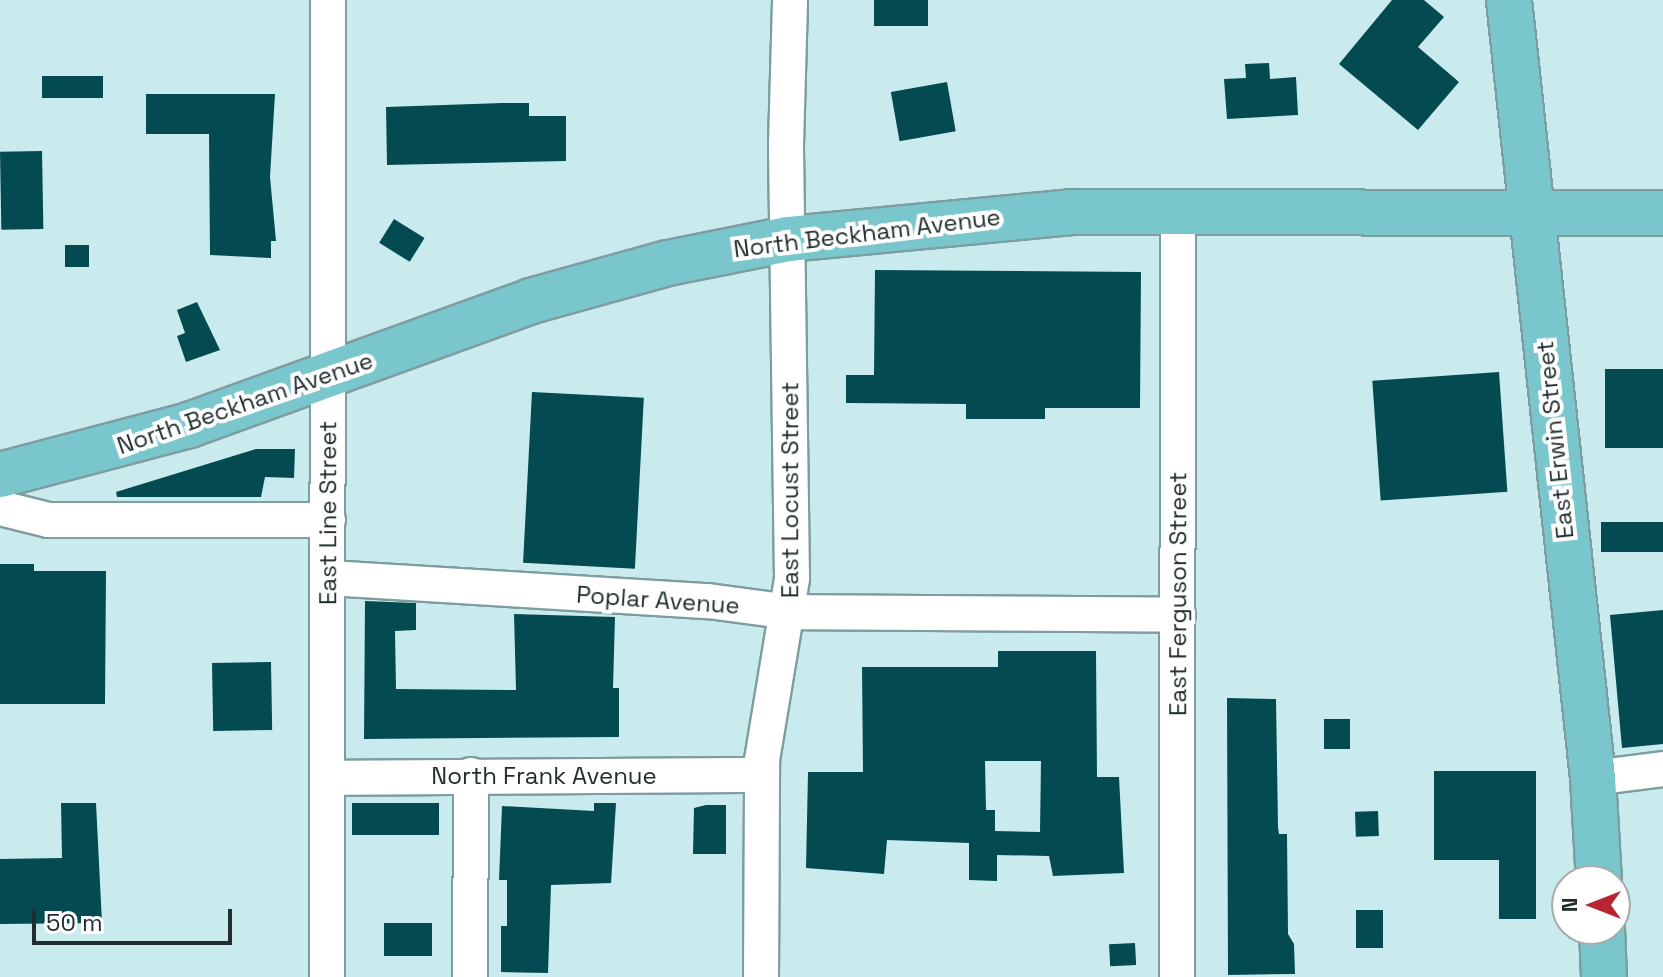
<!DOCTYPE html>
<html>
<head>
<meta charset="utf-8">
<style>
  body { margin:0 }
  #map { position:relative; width:1663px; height:977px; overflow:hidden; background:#caebee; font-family:"Space Grotesk",sans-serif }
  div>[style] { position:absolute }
  .building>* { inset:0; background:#034b50; transform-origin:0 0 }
  .roads { filter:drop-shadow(2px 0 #7e9da0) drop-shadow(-2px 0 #7e9da0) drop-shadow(0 2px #7e9da0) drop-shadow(0 -2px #7e9da0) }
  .minor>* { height:34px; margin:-17px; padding:0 17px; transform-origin:17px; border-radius:17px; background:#fff }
  .major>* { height:44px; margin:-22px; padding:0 22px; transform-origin:22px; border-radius:22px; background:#79c7cd }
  span { translate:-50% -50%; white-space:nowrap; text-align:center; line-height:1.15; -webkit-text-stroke:8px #fff; paint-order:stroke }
  .street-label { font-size:24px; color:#212e2f }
  .north { position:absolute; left:1551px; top:865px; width:80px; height:80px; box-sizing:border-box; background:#fff; border:2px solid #a6abac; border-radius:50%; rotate:270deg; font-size:22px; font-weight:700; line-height:32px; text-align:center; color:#212e2f }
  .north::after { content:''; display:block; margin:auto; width:28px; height:36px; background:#b62530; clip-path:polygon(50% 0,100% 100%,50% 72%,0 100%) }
  .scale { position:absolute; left:32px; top:909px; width:200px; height:36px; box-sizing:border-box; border:4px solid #212e2f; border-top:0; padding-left:10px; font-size:24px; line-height:28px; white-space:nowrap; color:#212e2f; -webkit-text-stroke:6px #fff; paint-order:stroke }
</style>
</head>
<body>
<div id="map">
  <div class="building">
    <div style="left:874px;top:0;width:54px;height:26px"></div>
    <div style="clip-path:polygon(1392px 0,1424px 0,1444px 17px,1418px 47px,1459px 82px,1418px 130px,1339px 64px)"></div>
    <div style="clip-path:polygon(1269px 63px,1270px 79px,1296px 77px,1298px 115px,1227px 119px,1224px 79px,1246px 78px,1245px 64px)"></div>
    <div style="left:103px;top:76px;width:22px;height:61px;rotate:90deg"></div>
    <div style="left:947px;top:82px;width:50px;height:57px;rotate:80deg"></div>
    <div style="clip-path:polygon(146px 94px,275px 94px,270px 177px,276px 241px,271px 241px,271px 258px,210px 255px,209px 134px,146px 134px)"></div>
    <div style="clip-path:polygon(502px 103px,529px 103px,529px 116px,566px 116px,566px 161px,387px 165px,386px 107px)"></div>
    <div style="left:42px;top:151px;width:78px;height:42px;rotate:89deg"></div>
    <div style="left:394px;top:219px;width:36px;height:28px;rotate:32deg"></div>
    <div style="left:65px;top:245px;width:24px;height:22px"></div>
    <div style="clip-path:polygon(875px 270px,1141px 272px,1140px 408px,1045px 408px,1045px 419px,966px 419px,966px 404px,846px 403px,846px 375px,874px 375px)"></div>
    <div style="clip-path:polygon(197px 302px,220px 350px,186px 362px,177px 336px,185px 333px,177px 310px)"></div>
    <div style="left:1663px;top:369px;width:79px;height:58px;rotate:90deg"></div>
    <div style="left:1499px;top:372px;width:120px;height:127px;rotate:86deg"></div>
    <div style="left:532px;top:392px;width:112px;height:171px;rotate:3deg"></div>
    <div style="clip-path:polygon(256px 449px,295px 449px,294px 478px,265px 477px,261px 497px,117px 497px,116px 492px)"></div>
    <div style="left:1663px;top:522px;width:30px;height:62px;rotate:90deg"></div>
    <div style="clip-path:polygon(0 564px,34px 564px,34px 571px,106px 571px,105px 704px,0 704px)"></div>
    <div style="clip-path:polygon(365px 601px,416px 603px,416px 630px,395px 631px,396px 689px,516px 690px,514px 614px,615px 617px,613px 688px,619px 688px,619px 737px,364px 739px)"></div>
    <div style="clip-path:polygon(1663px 610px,1663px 744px,1622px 748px,1610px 615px)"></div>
    <div style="clip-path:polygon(evenodd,998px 651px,1096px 651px,1097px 777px,1119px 777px,1124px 873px,1053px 876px,1049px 856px,997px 855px,997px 881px,969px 880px,969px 843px,887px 840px,884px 874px,806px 868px,808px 772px,863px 772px,862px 667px,998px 667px,998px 651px,985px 761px,1041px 761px,1040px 832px,995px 831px,995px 810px,986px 810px,985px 761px)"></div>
    <div style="left:271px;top:662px;width:68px;height:59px;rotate:89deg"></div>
    <div style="clip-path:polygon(1227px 698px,1276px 699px,1278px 827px,1279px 834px,1287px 834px,1288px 934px,1294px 944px,1295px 974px,1228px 975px)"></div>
    <div style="left:1350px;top:719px;width:30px;height:26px;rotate:90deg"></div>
    <div style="clip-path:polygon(1434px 771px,1536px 771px,1536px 919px,1499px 919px,1499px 860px,1434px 860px)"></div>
    <div style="clip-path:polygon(61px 803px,96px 803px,102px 923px,0 924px,0 859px,62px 858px)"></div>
    <div style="left:352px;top:803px;width:87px;height:32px"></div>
    <div style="clip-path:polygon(594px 803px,616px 803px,611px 883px,551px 885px,548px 973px,501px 972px,501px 926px,507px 926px,507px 880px,499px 880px,502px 806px,594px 811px)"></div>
    <div style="clip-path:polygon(706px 805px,726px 805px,726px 854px,693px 854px,694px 808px)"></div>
    <div style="left:1378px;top:811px;width:25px;height:23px;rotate:88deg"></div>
    <div style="left:1356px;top:910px;width:27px;height:38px"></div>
    <div style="left:384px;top:923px;width:48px;height:33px"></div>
    <div style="left:1135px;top:943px;width:22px;height:26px;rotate:87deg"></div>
  </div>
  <div class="roads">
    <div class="minor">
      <div style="left:0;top:508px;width:49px;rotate:14deg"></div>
      <div style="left:48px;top:520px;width:280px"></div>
      <div style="left:329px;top:578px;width:380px;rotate:3.5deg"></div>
      <div style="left:708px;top:601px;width:83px;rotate:7.6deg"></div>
      <div style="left:790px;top:612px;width:388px;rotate:0.4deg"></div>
      <div style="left:327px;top:778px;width:434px;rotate:-0.4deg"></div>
      <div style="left:1593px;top:778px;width:71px;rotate:-7.3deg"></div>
      <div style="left:327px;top:977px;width:977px;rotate:-89.94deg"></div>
      <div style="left:470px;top:977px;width:202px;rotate:-89.7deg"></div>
      <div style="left:761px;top:977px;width:217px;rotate:-89.7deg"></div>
      <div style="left:762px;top:760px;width:184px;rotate:-80.6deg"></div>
      <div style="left:792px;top:578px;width:433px;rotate:-90.8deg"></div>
      <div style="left:786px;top:145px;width:145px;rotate:-88.4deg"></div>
      <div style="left:1177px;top:977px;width:767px;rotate:-89.93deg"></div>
    </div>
    <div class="major">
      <div style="left:1509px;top:0;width:783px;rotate:83.84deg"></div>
      <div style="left:1593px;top:778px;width:103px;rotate:86.7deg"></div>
      <div style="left:0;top:475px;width:196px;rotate:-14.8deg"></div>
      <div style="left:189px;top:425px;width:364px;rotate:-19.9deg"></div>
      <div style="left:531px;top:301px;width:142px;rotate:-15.5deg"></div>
      <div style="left:668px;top:263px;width:122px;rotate:-11.3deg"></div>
      <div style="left:788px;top:239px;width:284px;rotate:-5.4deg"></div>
      <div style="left:1071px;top:212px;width:592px;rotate:0.1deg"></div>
      <div style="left:1602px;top:929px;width:48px;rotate:87.6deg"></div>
    </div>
  </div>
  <div class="street-label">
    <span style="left:867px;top:233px;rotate:-7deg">North Beckham Avenue</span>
    <span style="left:245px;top:403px;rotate:-19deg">North Beckham Avenue</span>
    <span style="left:1555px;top:440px;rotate:-96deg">East Erwin Street</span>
    <span style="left:790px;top:490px;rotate:-90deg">East Locust Street</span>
    <span style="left:328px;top:513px;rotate:-90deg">East Line Street</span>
    <span style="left:1178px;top:594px;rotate:-90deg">East Ferguson Street</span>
    <span style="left:658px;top:600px;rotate:4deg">Poplar Avenue</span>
    <span style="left:544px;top:776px">North Frank Avenue</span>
  </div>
  <div class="north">N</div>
  <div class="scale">50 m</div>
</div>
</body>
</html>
